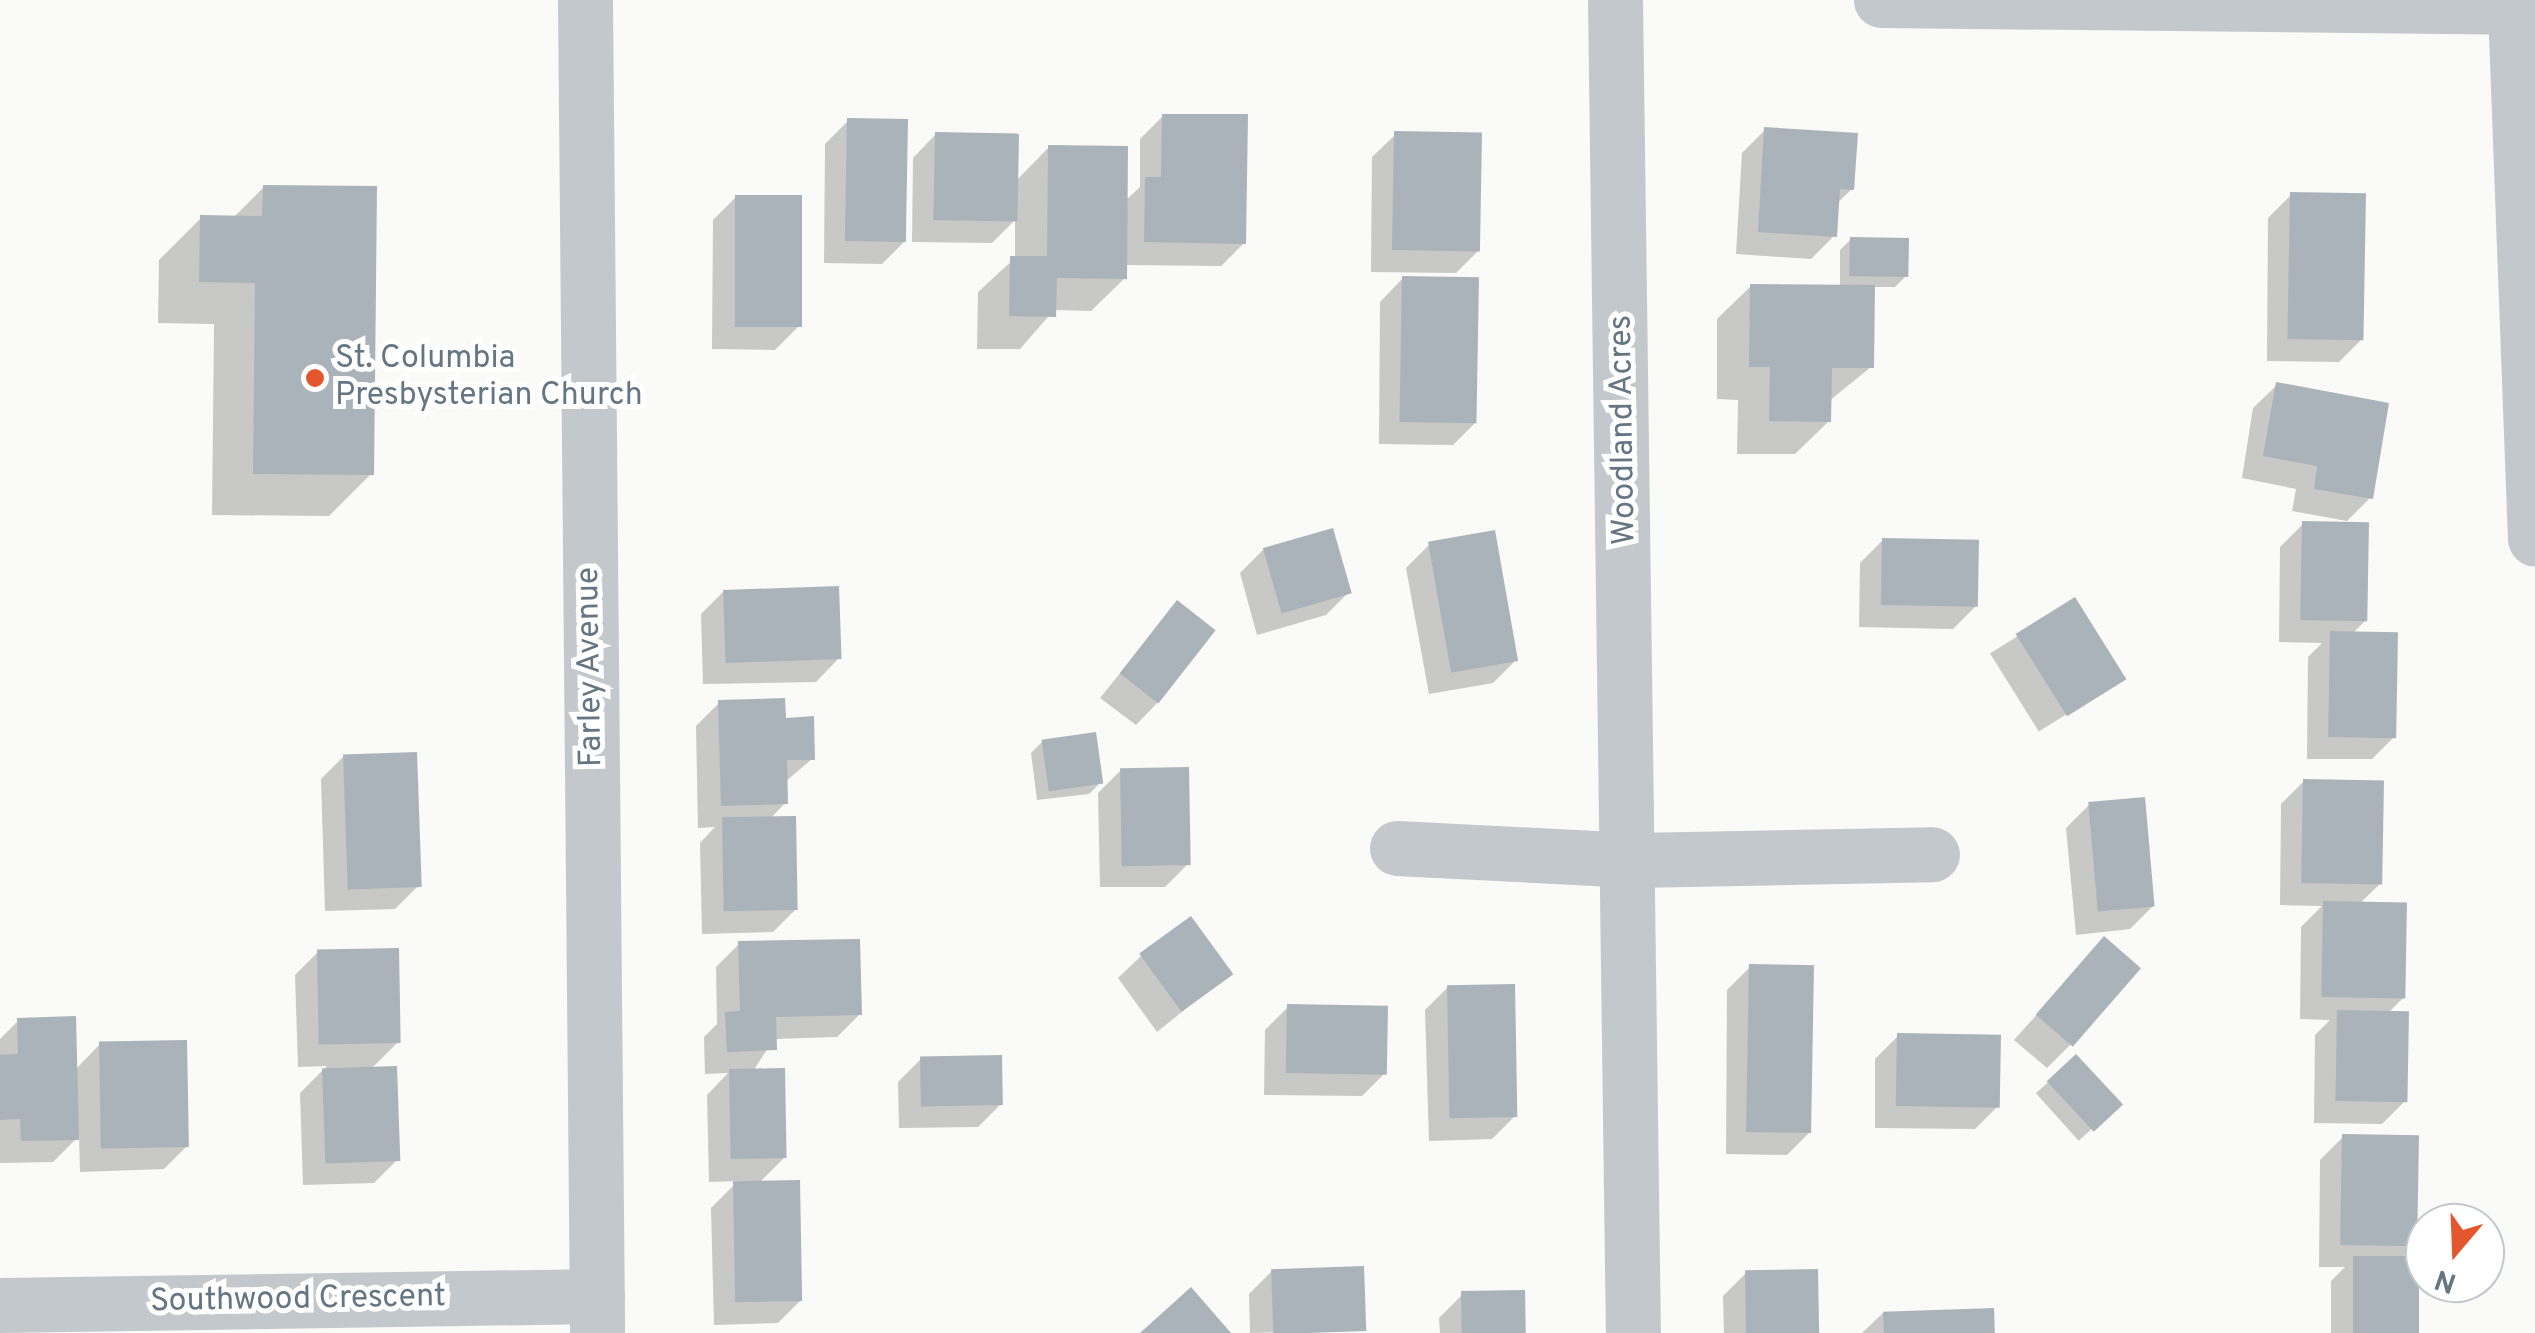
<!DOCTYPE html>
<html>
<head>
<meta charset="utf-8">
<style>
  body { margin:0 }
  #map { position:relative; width:2535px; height:1333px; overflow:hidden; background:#fafaf8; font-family:Overpass,sans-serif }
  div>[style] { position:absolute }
  .shadow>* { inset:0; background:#0003; transform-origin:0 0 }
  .building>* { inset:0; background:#aab3b9; transform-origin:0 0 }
  .minor>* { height:55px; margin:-27.5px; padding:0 27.5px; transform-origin:27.5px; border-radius:27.5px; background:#c3c8cc }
  .dots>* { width:28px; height:28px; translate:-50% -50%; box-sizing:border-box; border:5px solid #fff; border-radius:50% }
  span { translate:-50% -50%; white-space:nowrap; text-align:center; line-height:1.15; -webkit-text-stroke:10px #fff; paint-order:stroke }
  .poi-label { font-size:32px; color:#657683 }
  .left { translate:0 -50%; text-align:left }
  .street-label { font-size:32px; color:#657683 }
  .north { position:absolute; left:2405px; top:1203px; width:100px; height:100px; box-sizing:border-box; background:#fff; border:2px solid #c1c8cd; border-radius:50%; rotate:199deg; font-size:28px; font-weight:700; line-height:40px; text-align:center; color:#657683 }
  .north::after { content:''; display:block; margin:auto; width:35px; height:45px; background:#e4572e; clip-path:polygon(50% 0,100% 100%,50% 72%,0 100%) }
</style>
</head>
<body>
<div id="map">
  <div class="shadow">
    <div style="clip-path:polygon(1163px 116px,1244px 243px,1221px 266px,1125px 265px,1125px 278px,1091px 311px,1054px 310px,1020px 349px,977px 349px,978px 292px,1015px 258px,1015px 220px,992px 243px,912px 242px,913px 158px,936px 134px,1016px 181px,1049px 147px,1125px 201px,1140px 187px,1140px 139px)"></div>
    <div style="clip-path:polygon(848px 121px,905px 241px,882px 264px,824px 263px,825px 144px)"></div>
    <div style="clip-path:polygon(1765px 130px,1852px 189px,1836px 204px,1834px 236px,1811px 259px,1736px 254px,1742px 153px)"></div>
    <div style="clip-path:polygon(1396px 134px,1479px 250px,1456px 273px,1371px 272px,1372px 157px)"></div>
    <div style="clip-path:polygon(264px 187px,371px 474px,329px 516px,212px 515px,214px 324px,158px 323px,159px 260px,201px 218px,233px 218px)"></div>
    <div style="clip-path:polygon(2291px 195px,2362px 339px,2339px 362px,2267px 361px,2268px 218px)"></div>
    <div style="clip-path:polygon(736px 197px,798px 327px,775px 350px,712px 349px,713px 220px)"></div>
    <div style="clip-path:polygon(1851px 239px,1906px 276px,1895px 287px,1872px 287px,1871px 367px,1829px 401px,1829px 421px,1795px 454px,1737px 454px,1738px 400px,1717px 399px,1717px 319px,1751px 286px,1840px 287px,1840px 250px)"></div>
    <div style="clip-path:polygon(1403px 278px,1476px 422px,1453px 445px,1379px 444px,1380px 302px)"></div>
    <div style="clip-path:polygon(2277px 385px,2370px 498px,2347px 521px,2292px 511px,2296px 489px,2242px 478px,2253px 408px)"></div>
    <div style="clip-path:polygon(2303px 524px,2366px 620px,2352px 634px,2395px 736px,2372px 759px,2307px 759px,2308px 657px,2322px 643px,2279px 642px,2280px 547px)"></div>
    <div style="clip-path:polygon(1883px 540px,1976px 606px,1953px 629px,1859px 627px,1860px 563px)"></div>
    <div style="clip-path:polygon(1429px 545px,1516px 660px,1493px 683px,1429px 694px,1406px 568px)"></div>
    <div style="clip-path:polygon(1263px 550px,1349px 592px,1326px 615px,1257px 635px,1240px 573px)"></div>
    <div style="clip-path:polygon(724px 591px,839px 658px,816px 682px,703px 684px,701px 614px)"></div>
    <div style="left:2074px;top:601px;width:92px;height:99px;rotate:58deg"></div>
    <div style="clip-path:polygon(1177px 603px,1158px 702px,1136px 725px,1100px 698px)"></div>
    <div style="clip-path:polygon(719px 703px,812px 759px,785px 782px,785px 803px,770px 819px,796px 909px,773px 932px,702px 934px,700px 843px,715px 827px,698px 828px,696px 726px)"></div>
    <div style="clip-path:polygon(1042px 742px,1100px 783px,1089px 794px,1037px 800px,1031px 753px)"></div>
    <div style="clip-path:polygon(344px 756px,418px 886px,395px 909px,325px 911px,321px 779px)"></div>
    <div style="clip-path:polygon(1121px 770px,1188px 864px,1165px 887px,1100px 887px,1098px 793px)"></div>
    <div style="clip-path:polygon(2304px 781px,2381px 883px,2359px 904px,2404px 997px,2388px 1013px,2405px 1101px,2382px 1124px,2314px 1123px,2315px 1035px,2330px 1020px,2300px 1019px,2301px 927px,2322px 906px,2280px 905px,2281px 804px)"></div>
    <div style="clip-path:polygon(2089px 805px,2153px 906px,2130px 929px,2076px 935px,2066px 828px)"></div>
    <div style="clip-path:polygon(2104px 940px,2070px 1045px,2047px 1068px,2014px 1040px)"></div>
    <div style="clip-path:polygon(739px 944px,860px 1014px,837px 1037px,774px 1039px,753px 1071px,785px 1157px,758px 1184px,801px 1300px,778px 1323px,714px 1325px,711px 1208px,738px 1181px,709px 1182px,707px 1095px,728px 1073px,705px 1074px,704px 1037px,717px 1024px,716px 967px)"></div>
    <div style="clip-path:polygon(318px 952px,398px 1042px,371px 1069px,397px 1160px,374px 1183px,303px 1185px,300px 1093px,327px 1066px,298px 1067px,295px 975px)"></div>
    <div style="clip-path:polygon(1141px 956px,1230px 973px,1157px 1032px,1118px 978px)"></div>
    <div style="clip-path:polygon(1750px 967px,1810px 1132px,1787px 1155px,1726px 1154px,1727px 990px)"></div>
    <div style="clip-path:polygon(1448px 987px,1515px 1116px,1492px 1139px,1429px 1141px,1425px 1010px)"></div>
    <div style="clip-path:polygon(1288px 1007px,1385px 1073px,1362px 1096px,1264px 1095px,1265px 1030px)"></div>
    <div style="clip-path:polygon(19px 1020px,75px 1070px,100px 1044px,187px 1146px,164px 1169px,80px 1172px,79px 1136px,53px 1162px,0 1163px,0 1039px)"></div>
    <div style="clip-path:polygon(1898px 1036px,1998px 1106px,1975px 1129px,1875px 1128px,1875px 1059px)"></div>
    <div style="left:2076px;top:1057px;width:64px;height:54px;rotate:48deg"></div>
    <div style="clip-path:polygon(921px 1059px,1001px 1104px,978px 1127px,899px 1128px,898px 1082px)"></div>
    <div style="clip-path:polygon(2343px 1137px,2415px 1245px,2402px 1258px,2415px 1333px,2331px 1333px,2331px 1281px,2345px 1267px,2319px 1267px,2320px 1160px)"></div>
    <div style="clip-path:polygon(1272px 1271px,1363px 1330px,1250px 1333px,1249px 1294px)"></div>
    <div style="clip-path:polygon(1746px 1273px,1817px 1333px,1724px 1333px,1723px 1296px)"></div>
    <div style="clip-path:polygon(1462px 1295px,1524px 1333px,1440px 1333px,1439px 1318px)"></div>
    <div style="clip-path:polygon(1884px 1312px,1992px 1333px,1862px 1333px)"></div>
  </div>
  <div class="building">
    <div style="clip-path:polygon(1162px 114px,1248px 114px,1246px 244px,1144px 242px,1145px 177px,1161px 177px)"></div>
    <div style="left:847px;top:118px;width:61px;height:123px;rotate:1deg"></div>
    <div style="clip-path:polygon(1764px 127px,1858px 133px,1854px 190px,1840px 189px,1837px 237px,1758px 232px)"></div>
    <div style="left:1394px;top:131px;width:88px;height:119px;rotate:1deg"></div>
    <div style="left:935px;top:132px;width:84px;height:88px;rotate:1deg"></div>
    <div style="clip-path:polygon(1048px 145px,1128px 146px,1127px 279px,1057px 278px,1056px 317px,1009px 316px,1010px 256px,1047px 256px)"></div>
    <div style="clip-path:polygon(263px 185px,377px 186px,374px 475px,253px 474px,255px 283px,199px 282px,200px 215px,262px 216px)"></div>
    <div style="left:2290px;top:192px;width:76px;height:147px;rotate:1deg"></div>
    <div style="left:735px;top:195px;width:67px;height:132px"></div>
    <div style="left:1850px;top:237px;width:59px;height:39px;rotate:1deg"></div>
    <div style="left:1402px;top:276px;width:77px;height:146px;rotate:1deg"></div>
    <div style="clip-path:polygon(1750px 284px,1875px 285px,1874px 368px,1832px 368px,1831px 422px,1769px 421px,1770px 367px,1749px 367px)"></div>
    <div style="clip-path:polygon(2276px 382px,2389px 403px,2373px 499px,2314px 489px,2317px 466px,2263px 456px)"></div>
    <div style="left:2302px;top:521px;width:67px;height:99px;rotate:1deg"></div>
    <div style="left:1333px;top:528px;width:68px;height:73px;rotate:74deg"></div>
    <div style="left:1495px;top:530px;width:133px;height:68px;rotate:80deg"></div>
    <div style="left:1882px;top:538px;width:97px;height:67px;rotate:1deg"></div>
    <div style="left:839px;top:586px;width:73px;height:116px;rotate:88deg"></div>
    <div style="left:2075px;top:597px;width:97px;height:70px;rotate:58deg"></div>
    <div style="left:1177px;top:600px;width:49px;height:93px;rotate:38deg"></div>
    <div style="left:2330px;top:631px;width:68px;height:106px;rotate:1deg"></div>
    <div style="clip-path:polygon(785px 698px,786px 718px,814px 716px,815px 760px,787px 760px,788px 804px,721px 806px,718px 700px)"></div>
    <div style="left:1096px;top:732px;width:52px;height:55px;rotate:82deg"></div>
    <div style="left:417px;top:752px;width:135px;height:74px;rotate:88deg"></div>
    <div style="left:1189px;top:767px;width:98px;height:69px;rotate:89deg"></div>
    <div style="left:2303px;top:779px;width:81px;height:104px;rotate:1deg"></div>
    <div style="left:2145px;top:797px;width:110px;height:57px;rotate:85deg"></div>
    <div style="left:796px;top:816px;width:94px;height:74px;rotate:89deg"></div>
    <div style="left:2323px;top:901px;width:84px;height:96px;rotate:1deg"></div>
    <div style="left:1191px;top:916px;width:72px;height:64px;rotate:54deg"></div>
    <div style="left:2104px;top:936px;width:49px;height:104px;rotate:41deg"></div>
    <div style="clip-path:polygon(860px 939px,862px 1015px,776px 1017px,777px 1050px,727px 1052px,725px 1012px,740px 1011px,738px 941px)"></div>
    <div style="left:399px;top:948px;width:95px;height:82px;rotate:89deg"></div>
    <div style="left:1749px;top:964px;width:65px;height:168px;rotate:1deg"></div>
    <div style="left:1515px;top:984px;width:133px;height:68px;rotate:89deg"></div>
    <div style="left:1287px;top:1004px;width:101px;height:69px;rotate:1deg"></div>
    <div style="left:2337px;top:1010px;width:72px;height:91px;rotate:1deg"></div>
    <div style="clip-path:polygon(76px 1016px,79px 1140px,21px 1141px,20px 1119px,0 1120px,0 1055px,18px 1054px,17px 1018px)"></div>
    <div style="left:1897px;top:1033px;width:104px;height:73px;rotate:1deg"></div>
    <div style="left:187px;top:1040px;width:107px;height:88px;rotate:89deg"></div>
    <div style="left:2076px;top:1054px;width:69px;height:40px;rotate:47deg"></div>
    <div style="left:1002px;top:1055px;width:50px;height:82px;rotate:89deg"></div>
    <div style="left:397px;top:1066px;width:95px;height:75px;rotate:88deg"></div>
    <div style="left:785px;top:1068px;width:90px;height:56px;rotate:89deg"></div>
    <div style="left:2342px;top:1134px;width:77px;height:111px;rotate:1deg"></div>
    <div style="left:800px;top:1180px;width:121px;height:67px;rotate:89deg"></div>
    <div style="left:2353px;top:1256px;width:66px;height:77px"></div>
    <div style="left:1364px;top:1266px;width:65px;height:93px;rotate:88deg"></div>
    <div style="left:1818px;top:1269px;width:64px;height:73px;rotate:89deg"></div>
    <div style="clip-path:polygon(1191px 1287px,1231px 1333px,1140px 1333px)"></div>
    <div style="left:1525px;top:1290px;width:43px;height:64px;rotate:89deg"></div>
    <div style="left:1994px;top:1308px;width:25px;height:111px;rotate:88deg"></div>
  </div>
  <div class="minor">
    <div style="left:585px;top:0;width:1333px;rotate:89.48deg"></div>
    <div style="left:1615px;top:0;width:1333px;rotate:89.23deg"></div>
    <div style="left:1881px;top:0;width:654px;rotate:0.61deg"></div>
    <div style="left:2515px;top:7px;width:532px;rotate:87.85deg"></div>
    <div style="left:1397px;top:848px;width:236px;rotate:2.9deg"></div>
    <div style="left:1633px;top:860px;width:299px;rotate:-1.1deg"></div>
    <div style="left:0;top:1305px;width:597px;rotate:-0.86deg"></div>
  </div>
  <div class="dots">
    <div style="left:315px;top:378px;background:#e4572e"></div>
  </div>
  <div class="poi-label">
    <span class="left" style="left:335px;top:378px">St. Columbia<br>Presbysterian Church</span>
  </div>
  <div class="street-label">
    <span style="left:1624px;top:430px;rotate:-91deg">Woodland Acres</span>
    <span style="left:591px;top:667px;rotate:-91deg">Farley Avenue</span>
    <span style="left:298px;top:1300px;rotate:-1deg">Southwood Crescent</span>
  </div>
  <div class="north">N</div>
</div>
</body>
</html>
